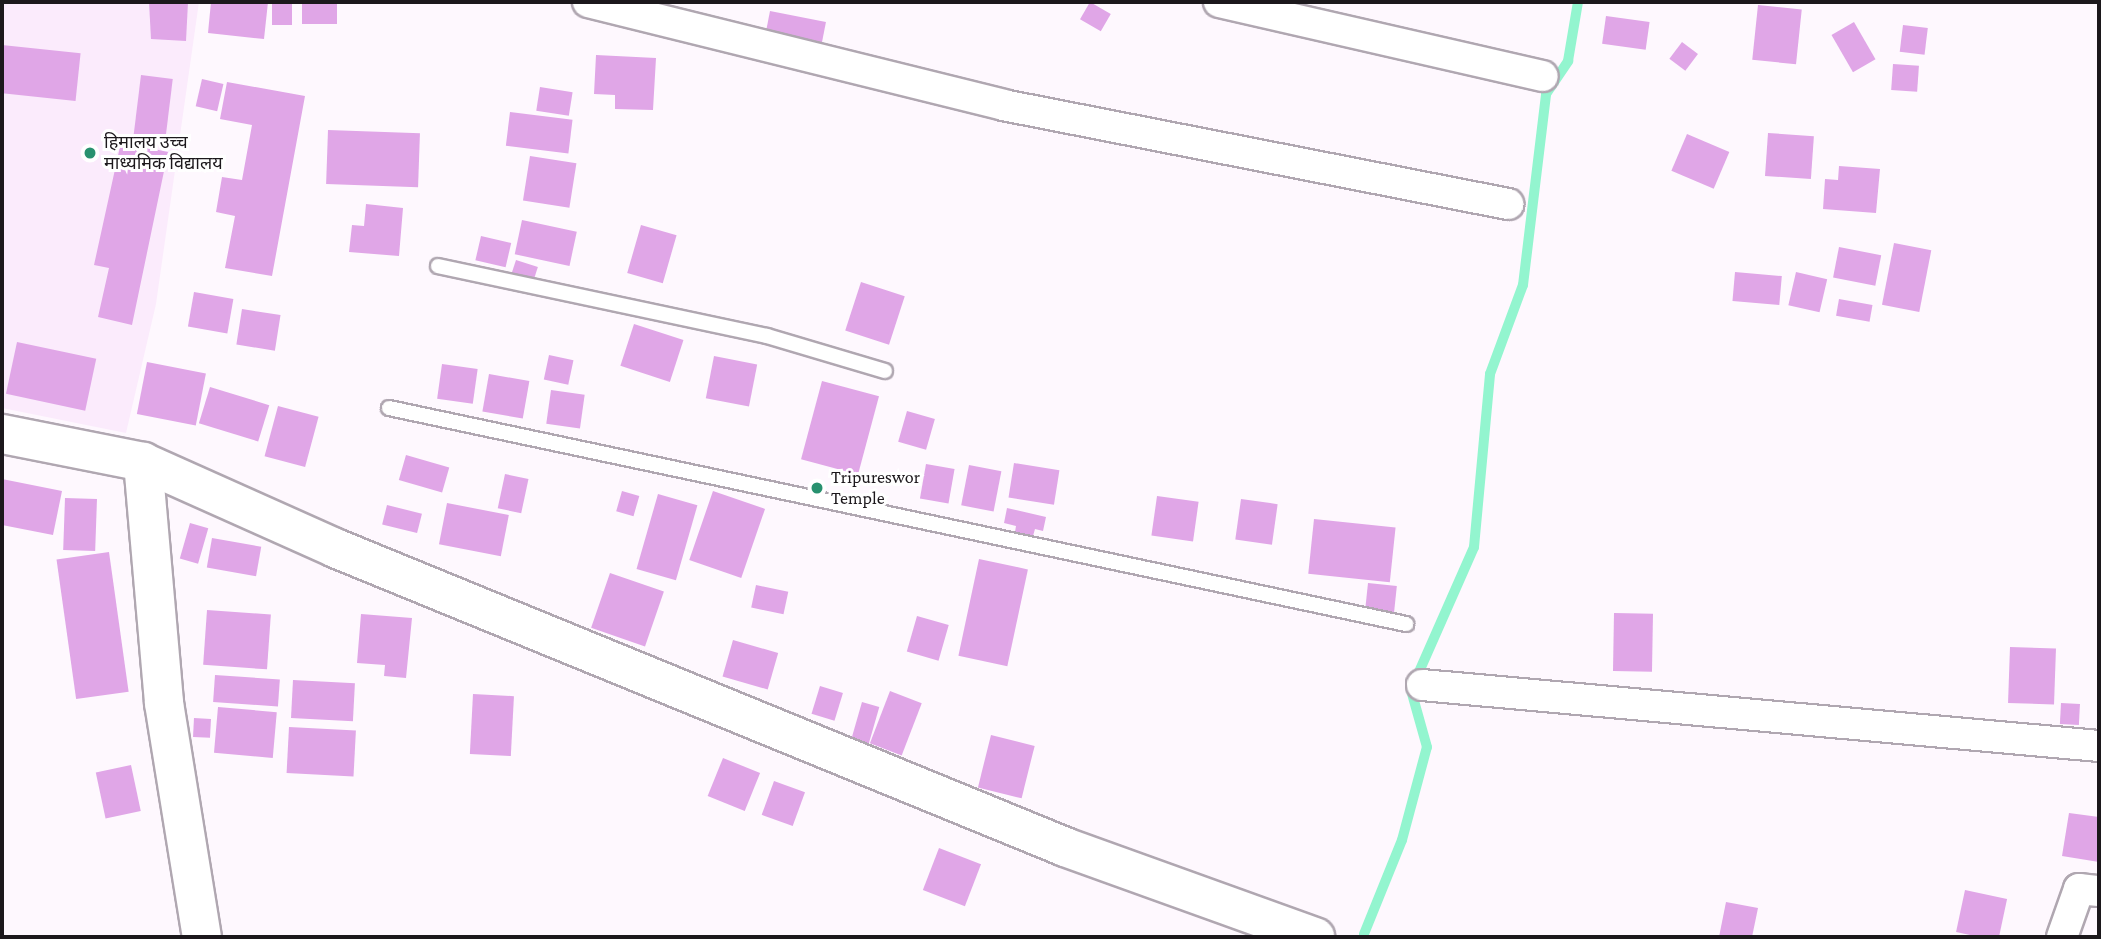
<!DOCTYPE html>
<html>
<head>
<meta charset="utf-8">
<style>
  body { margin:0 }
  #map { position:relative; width:2101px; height:939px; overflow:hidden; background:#fef8fe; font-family:"Crimson Pro","Noto Sans Devanagari",serif }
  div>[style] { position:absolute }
  .built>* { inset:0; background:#fbebfc }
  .stream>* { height:10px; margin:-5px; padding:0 5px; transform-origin:5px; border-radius:5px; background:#93f5cf }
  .building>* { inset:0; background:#e0a6e7; transform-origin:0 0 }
  .roads { filter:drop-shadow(2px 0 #b0a7b1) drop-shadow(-2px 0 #b0a7b1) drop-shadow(0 2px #b0a7b1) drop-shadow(0 -2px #b0a7b1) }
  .lane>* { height:14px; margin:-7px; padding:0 7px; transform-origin:7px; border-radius:7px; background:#fff }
  .street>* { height:30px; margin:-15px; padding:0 15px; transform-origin:15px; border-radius:15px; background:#fff }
  .secondary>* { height:38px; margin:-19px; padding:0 19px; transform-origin:19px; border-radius:19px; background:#fff }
  .dots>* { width:19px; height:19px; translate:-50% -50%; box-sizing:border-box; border:4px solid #fff; border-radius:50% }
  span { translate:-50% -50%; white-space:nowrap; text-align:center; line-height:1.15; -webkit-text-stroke:6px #fff; paint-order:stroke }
  .poi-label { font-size:18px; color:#1c181c }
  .left { translate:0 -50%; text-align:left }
  .frame { position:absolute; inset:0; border:4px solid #1c181c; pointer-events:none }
</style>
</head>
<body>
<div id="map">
  <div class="built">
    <div style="clip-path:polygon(2px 2px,199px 2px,156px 304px,126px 433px,2px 408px)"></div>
  </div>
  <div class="stream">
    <div style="left:1364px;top:934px;width:101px;rotate:-68deg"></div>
    <div style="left:1402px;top:840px;width:96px;rotate:-75deg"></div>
    <div style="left:1427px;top:747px;width:59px;rotate:-105.7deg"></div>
    <div style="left:1411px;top:690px;width:156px;rotate:-66.2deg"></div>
    <div style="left:1474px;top:547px;width:174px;rotate:-84.7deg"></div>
    <div style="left:1490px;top:374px;width:95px;rotate:-69.7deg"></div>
    <div style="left:1523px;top:285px;width:192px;rotate:-83.1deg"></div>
    <div style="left:1546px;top:94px;width:40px;rotate:-56deg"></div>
    <div style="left:1568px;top:61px;width:60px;rotate:-80.4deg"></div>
  </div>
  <div class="building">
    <div style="clip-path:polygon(149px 2px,188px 2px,186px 41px,151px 39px)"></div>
    <div style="clip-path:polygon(211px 2px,268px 2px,264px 39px,208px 33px)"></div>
    <div style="left:272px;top:2px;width:20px;height:23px"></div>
    <div style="left:302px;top:2px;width:35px;height:22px"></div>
    <div style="left:1090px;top:2px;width:24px;height:20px;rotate:30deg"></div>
    <div style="left:1758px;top:5px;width:44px;height:55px;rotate:6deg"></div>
    <div style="left:770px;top:11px;width:57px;height:30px;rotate:11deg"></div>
    <div style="left:1606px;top:16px;width:44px;height:28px;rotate:8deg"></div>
    <div style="left:1854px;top:22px;width:43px;height:26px;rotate:60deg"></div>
    <div style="left:1903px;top:25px;width:25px;height:27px;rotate:7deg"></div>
    <div style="left:1682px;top:42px;width:20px;height:21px;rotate:37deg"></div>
    <div style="left:2px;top:45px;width:79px;height:48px;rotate:6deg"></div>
    <div style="clip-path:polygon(596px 55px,656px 58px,653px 110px,615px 109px,615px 95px,594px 94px)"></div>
    <div style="left:1893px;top:64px;width:26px;height:26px;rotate:4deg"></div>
    <div style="left:141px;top:75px;width:32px;height:65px;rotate:7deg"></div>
    <div style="left:202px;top:79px;width:22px;height:28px;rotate:13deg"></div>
    <div style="clip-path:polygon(227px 82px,305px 96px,272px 276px,225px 268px,235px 216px,216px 212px,222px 177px,242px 180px,252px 125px,220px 119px)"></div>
    <div style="left:540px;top:87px;width:33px;height:24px;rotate:9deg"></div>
    <div style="left:510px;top:112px;width:63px;height:34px;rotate:7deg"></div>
    <div style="left:328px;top:130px;width:92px;height:54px;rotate:2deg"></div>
    <div style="left:1768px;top:133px;width:46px;height:43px;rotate:4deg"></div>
    <div style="left:1687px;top:134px;width:46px;height:40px;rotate:23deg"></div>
    <div style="clip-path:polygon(121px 142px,168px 152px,132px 325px,98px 317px,109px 268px,94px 265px)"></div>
    <div style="left:530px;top:156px;width:47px;height:45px;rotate:9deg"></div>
    <div style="clip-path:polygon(1839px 166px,1880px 169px,1876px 213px,1823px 209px,1825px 179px,1838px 180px)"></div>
    <div style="clip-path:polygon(366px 204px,403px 208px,399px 256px,349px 252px,352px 225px,364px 226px)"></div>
    <div style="left:522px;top:220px;width:56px;height:35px;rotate:12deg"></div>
    <div style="left:641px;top:225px;width:37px;height:50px;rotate:16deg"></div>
    <div style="left:481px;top:236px;width:31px;height:25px;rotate:13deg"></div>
    <div style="left:1894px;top:243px;width:38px;height:63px;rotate:11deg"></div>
    <div style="left:1839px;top:247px;width:43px;height:31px;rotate:11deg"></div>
    <div style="left:516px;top:260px;width:23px;height:18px;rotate:18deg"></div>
    <div style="left:1735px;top:272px;width:47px;height:29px;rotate:5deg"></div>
    <div style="left:1796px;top:272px;width:32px;height:34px;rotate:13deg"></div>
    <div style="left:861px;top:282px;width:46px;height:51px;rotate:18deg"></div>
    <div style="left:194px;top:292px;width:40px;height:35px;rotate:10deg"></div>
    <div style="left:1839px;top:299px;width:34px;height:17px;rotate:10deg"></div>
    <div style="left:242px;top:309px;width:39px;height:36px;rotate:9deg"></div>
    <div style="left:634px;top:324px;width:52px;height:44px;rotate:18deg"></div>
    <div style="left:17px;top:342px;width:81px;height:53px;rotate:12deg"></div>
    <div style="left:549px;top:355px;width:25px;height:25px;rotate:12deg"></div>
    <div style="left:714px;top:356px;width:44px;height:43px;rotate:11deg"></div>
    <div style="left:147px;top:362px;width:60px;height:53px;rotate:11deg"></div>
    <div style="left:442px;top:364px;width:36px;height:35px;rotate:8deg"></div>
    <div style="left:489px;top:374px;width:41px;height:38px;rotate:10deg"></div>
    <div style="left:822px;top:381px;width:59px;height:81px;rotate:15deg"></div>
    <div style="left:210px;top:387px;width:62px;height:38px;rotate:17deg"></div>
    <div style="left:551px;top:390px;width:34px;height:34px;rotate:8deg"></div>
    <div style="left:278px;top:406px;width:42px;height:52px;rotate:15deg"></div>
    <div style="left:907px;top:411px;width:29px;height:32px;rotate:16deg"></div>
    <div style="left:406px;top:455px;width:45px;height:26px;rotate:16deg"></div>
    <div style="left:1014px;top:463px;width:46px;height:35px;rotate:9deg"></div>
    <div style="left:926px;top:464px;width:29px;height:35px;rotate:10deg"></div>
    <div style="left:969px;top:465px;width:33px;height:41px;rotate:11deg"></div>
    <div style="left:505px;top:474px;width:24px;height:35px;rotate:12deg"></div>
    <div style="clip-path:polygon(2px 479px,62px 491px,53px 535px,2px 525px)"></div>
    <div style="left:622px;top:491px;width:18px;height:21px;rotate:16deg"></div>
    <div style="left:713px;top:491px;width:55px;height:73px;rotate:19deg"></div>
    <div style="left:658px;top:494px;width:41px;height:78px;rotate:16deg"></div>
    <div style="left:1157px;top:496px;width:42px;height:40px;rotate:8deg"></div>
    <div style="left:65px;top:498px;width:32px;height:52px;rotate:2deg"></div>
    <div style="left:1241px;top:499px;width:37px;height:41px;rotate:8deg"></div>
    <div style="left:447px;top:503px;width:63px;height:42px;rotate:11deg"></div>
    <div style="left:387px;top:505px;width:36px;height:20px;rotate:14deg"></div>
    <div style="clip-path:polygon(1007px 508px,1046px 517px,1043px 531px,1035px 529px,1033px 536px,1015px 532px,1016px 526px,1004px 523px)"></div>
    <div style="left:1314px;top:519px;width:82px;height:55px;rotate:6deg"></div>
    <div style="left:190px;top:523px;width:19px;height:37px;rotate:16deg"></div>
    <div style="left:212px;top:538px;width:50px;height:30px;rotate:10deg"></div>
    <div style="left:109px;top:552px;width:141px;height:53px;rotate:82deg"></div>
    <div style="left:979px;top:559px;width:50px;height:99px;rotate:12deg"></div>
    <div style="left:610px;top:573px;width:57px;height:58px;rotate:19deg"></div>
    <div style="left:1368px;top:583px;width:29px;height:31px;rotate:6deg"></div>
    <div style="left:756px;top:585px;width:33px;height:23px;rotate:12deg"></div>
    <div style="left:207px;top:610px;width:64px;height:55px;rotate:4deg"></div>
    <div style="left:1614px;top:613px;width:39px;height:58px;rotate:1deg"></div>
    <div style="clip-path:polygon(361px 614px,412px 618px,406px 678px,384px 676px,385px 665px,357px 663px)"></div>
    <div style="left:917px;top:616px;width:33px;height:37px;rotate:16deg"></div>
    <div style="left:733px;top:640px;width:47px;height:38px;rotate:16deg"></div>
    <div style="left:2010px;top:647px;width:46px;height:56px;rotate:2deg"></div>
    <div style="left:215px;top:675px;width:65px;height:27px;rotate:4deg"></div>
    <div style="left:293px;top:680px;width:62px;height:38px;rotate:3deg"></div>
    <div style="left:820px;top:686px;width:24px;height:29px;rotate:17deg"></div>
    <div style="left:890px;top:691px;width:34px;height:56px;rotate:21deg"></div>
    <div style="left:473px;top:694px;width:41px;height:60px;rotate:3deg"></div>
    <div style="left:862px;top:702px;width:18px;height:42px;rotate:16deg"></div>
    <div style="left:2061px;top:703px;width:19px;height:21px;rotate:3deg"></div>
    <div style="left:218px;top:707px;width:59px;height:46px;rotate:5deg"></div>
    <div style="left:194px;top:718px;width:17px;height:19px;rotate:3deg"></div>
    <div style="left:289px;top:727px;width:67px;height:46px;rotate:3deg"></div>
    <div style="left:991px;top:735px;width:45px;height:54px;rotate:14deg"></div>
    <div style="left:723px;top:758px;width:40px;height:41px;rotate:22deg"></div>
    <div style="left:131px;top:765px;width:47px;height:36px;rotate:78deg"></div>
    <div style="left:774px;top:781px;width:33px;height:36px;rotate:20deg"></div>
    <div style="clip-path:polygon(2069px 813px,2099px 817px,2099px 862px,2062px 856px)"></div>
    <div style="left:939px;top:848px;width:45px;height:45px;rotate:21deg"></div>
    <div style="left:1965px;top:890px;width:43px;height:43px;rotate:12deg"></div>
    <div style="clip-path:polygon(1726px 902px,1758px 908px,1752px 937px,1719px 937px)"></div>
  </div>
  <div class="roads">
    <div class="lane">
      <div style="left:438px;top:266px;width:336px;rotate:12deg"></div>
      <div style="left:767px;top:336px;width:123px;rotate:16.5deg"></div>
      <div style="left:389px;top:408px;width:1040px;rotate:11.99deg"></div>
    </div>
    <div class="street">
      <div style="left:588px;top:2px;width:428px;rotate:13.9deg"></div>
      <div style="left:1003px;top:105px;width:515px;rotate:11.09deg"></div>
      <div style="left:1219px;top:2px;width:332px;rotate:12.9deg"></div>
      <div style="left:1422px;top:685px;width:680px;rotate:5.15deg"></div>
      <div style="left:2062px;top:937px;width:51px;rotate:-70.5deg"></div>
      <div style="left:2079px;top:889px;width:20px;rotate:6deg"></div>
    </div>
    <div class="secondary">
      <div style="left:2px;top:434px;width:144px;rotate:11.2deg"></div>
      <div style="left:143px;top:462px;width:210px;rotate:24.1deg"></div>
      <div style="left:335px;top:548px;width:789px;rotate:22.27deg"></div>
      <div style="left:1065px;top:847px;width:266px;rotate:19.8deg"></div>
      <div style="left:143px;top:462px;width:242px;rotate:85deg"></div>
      <div style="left:164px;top:703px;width:237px;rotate:80.8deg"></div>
    </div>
  </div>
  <div class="dots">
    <div style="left:90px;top:153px;background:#28916f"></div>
    <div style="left:817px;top:488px;background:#28916f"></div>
  </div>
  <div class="poi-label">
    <span class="left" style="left:104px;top:153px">हिमालय उच्च<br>माध्यमिक विद्यालय</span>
    <span class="left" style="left:831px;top:488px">Tripureswor<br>Temple</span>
  </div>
  <div class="frame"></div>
</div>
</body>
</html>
